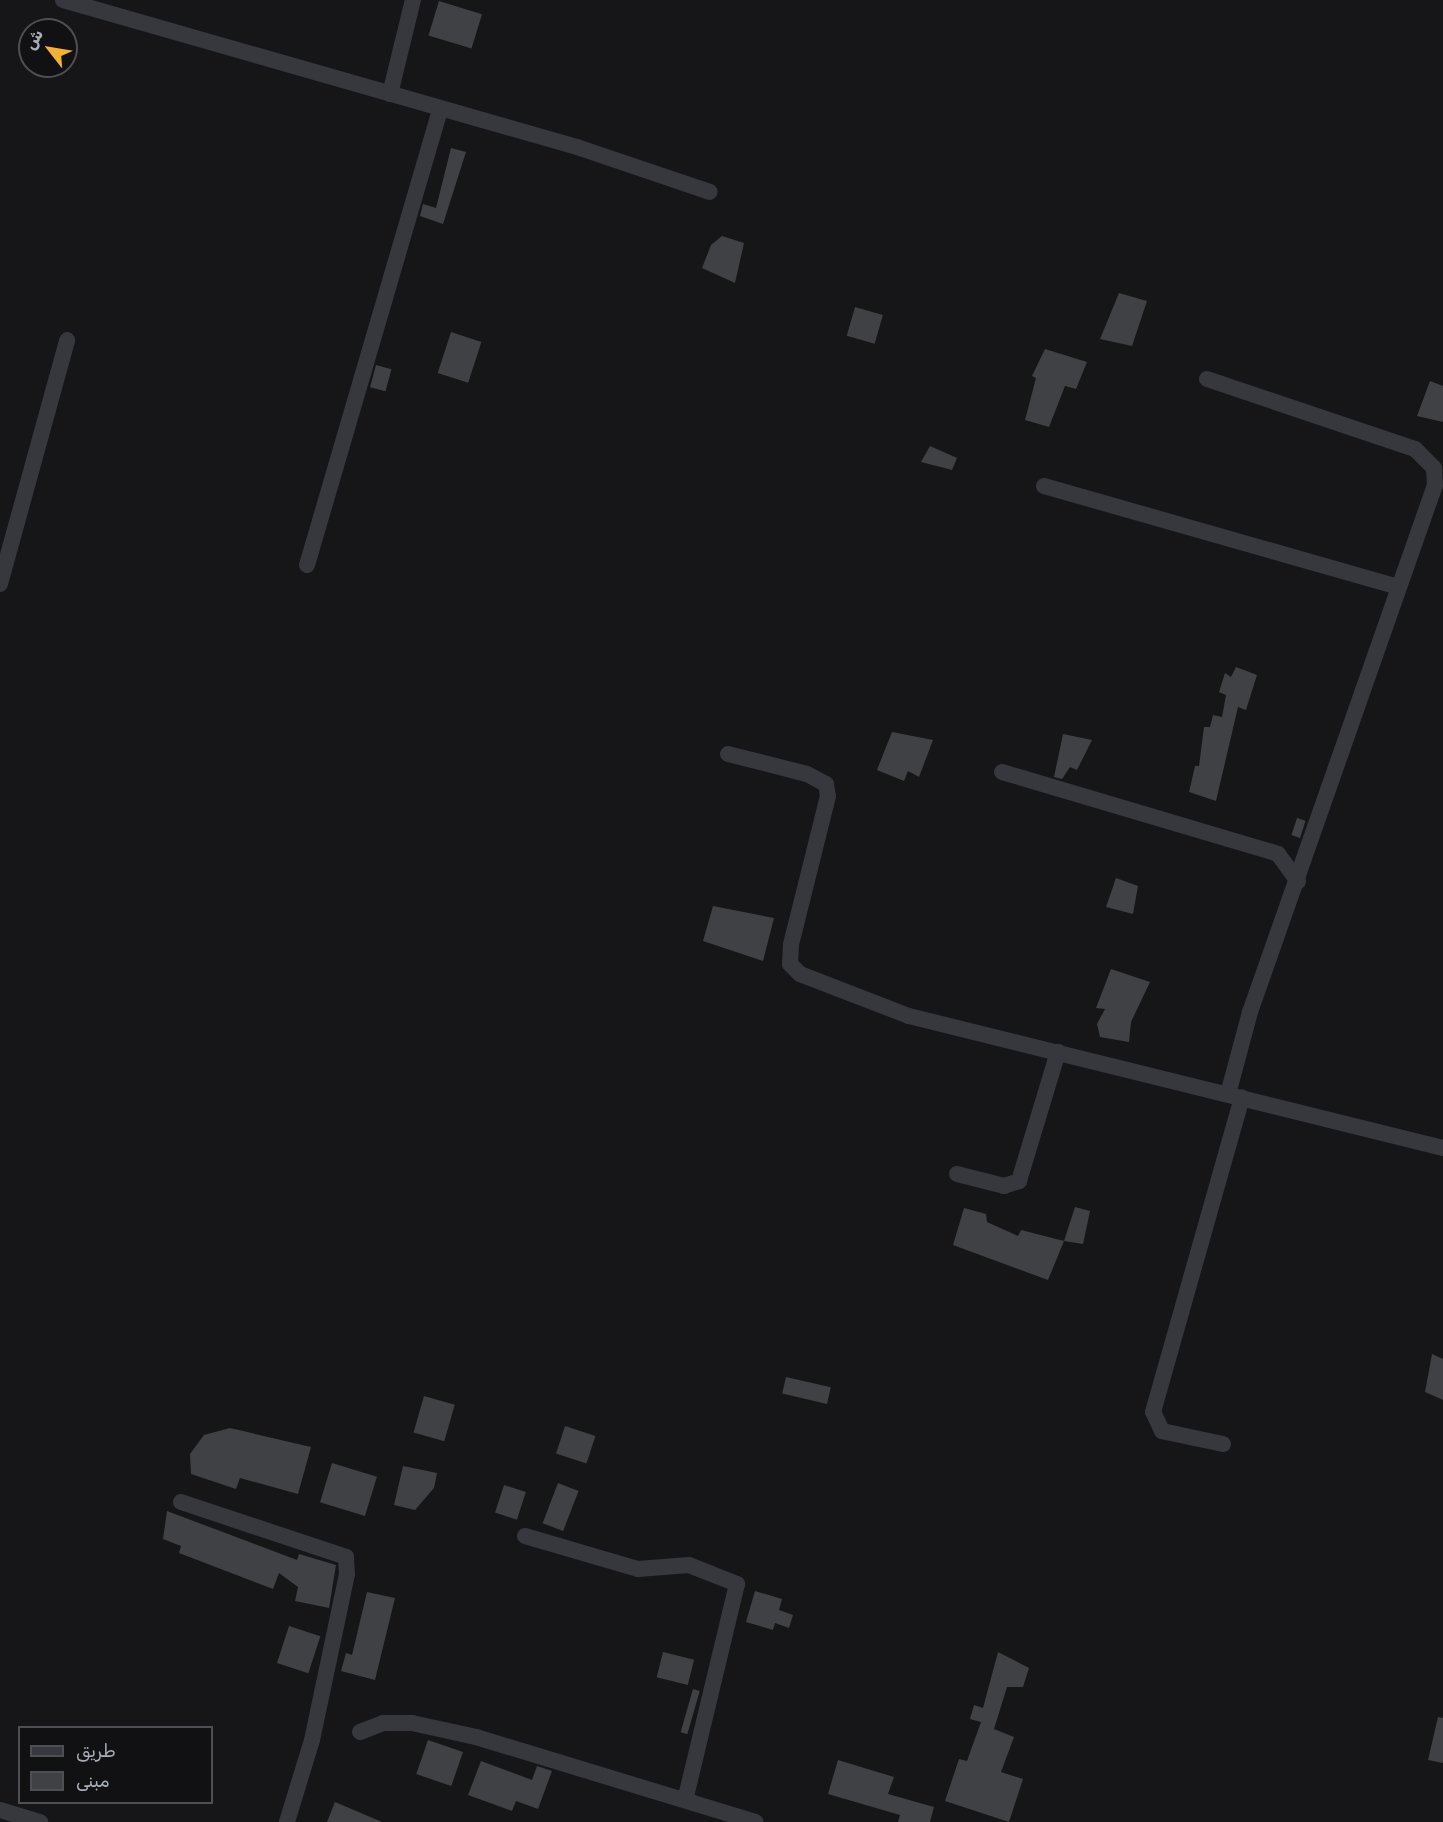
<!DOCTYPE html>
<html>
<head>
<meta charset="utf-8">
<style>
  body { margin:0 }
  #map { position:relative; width:1443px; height:1822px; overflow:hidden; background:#161618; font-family:Rubik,Cairo,sans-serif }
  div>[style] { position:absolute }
  .building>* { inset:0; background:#404145; transform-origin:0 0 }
  .street>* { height:16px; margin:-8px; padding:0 8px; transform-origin:8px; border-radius:8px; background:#37383d }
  span { translate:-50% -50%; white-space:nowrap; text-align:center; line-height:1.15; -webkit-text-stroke:6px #111113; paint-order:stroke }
  .legend { position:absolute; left:18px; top:1726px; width:195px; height:78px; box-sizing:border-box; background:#111113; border:2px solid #4d4f55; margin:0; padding:8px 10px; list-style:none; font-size:18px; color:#a8adb8 }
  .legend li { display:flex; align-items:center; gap:12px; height:30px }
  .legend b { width:30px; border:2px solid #4d4f55 }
  .north { position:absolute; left:18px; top:18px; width:60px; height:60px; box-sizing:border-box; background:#111113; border:2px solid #4d4f55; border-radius:50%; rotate:301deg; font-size:16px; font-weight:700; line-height:24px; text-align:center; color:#a8adb8 }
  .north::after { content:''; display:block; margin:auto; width:21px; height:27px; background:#f2b134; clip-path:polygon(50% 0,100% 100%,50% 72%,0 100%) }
</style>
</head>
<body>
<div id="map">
  <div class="building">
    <div style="left:439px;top:1px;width:45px;height:36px;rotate:17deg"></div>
    <div style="clip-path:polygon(451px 148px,466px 152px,443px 224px,420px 216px,423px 204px,436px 208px)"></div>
    <div style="clip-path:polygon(722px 236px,744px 243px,735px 283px,702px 268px,711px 245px)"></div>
    <div style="clip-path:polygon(1119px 293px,1147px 301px,1132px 346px,1100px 339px)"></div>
    <div style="left:855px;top:307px;width:29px;height:30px;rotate:16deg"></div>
    <div style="left:451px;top:332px;width:32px;height:43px;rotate:18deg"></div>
    <div style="clip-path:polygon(1045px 349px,1087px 362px,1076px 389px,1065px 386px,1049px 427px,1025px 420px,1036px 378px,1032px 376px)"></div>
    <div style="left:376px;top:365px;width:16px;height:23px;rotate:15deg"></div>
    <div style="clip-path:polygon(1430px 381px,1443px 386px,1443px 422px,1417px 416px)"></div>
    <div style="clip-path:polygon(930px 446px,957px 458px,952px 470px,921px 462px)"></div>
    <div style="clip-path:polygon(1236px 667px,1257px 675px,1246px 710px,1238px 707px,1216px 801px,1189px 792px,1195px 766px,1199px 766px,1204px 727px,1210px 727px,1213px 715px,1222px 717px,1226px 695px,1219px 692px,1225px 673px,1231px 677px)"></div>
    <div style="clip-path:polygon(892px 732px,933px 740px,919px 777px,908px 771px,904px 781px,877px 770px)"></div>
    <div style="clip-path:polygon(1063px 734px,1092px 740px,1077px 770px,1070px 767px,1062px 779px,1054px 777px)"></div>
    <div style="left:1297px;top:818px;width:9px;height:18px;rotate:18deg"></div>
    <div style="clip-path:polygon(1116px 878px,1138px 886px,1133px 914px,1106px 907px)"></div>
    <div style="clip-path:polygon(713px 906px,774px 918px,763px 961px,703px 941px)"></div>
    <div style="clip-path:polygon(1111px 969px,1150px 982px,1131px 1022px,1129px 1042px,1100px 1037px,1097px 1024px,1105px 1009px,1096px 1008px)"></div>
    <div style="clip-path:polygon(1075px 1207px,1090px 1211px,1083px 1244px,1064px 1241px)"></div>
    <div style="clip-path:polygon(964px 1208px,986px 1214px,987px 1222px,1018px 1236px,1021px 1230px,1064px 1241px,1048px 1280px,953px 1245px)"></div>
    <div style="clip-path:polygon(1432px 1354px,1443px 1359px,1443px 1400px,1425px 1392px)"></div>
    <div style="left:786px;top:1377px;width:46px;height:17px;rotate:13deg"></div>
    <div style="left:424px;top:1396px;width:32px;height:38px;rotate:16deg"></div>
    <div style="left:565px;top:1426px;width:32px;height:29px;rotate:18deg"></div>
    <div style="clip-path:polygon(230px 1428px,311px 1447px,298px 1494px,240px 1478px,236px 1489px,191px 1474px,190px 1454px,204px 1435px)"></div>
    <div style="left:332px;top:1463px;width:47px;height:41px;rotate:17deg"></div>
    <div style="clip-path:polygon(403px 1466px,437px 1473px,434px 1488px,415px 1510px,394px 1505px)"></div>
    <div style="left:558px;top:1483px;width:22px;height:43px;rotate:21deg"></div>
    <div style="left:504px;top:1485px;width:23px;height:29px;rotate:18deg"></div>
    <div style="clip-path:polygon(167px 1511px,297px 1560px,299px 1554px,336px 1565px,329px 1608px,295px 1601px,298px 1587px,279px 1573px,273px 1589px,179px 1553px,181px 1546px,163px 1539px)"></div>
    <div style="clip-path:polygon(755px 1591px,782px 1599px,779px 1610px,793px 1615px,789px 1628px,775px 1623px,773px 1630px,746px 1622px)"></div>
    <div style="clip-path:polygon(367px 1592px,395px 1598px,375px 1680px,341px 1671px,346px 1653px,352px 1655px)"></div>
    <div style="left:289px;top:1626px;width:33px;height:39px;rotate:18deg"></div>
    <div style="left:663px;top:1652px;width:32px;height:26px;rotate:14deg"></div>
    <div style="clip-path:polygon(998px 1652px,1029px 1668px,1023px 1687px,1007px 1687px,994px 1729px,1014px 1737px,1001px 1772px,1023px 1779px,1009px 1822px,945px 1801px,959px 1759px,967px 1761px,981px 1722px,970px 1719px,974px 1705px,983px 1708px)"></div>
    <div style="left:693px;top:1689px;width:7px;height:45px;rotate:16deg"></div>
    <div style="clip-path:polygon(1438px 1717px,1443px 1718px,1443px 1763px,1428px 1760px)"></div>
    <div style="left:428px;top:1740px;width:37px;height:36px;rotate:19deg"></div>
    <div style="clip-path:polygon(838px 1760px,894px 1777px,888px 1794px,934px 1807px,930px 1822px,898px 1822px,900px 1815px,828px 1794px)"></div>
    <div style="clip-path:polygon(481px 1761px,532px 1780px,537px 1766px,552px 1771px,538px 1809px,516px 1801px,512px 1811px,468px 1795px)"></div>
    <div style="clip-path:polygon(335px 1802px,382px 1822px,327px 1822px)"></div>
  </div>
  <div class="street">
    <div style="left:63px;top:0;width:535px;rotate:15.96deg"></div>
    <div style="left:577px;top:147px;width:140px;rotate:18.7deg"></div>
    <div style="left:390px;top:94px;width:97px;rotate:-76.3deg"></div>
    <div style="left:1207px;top:379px;width:219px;rotate:18.6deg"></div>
    <div style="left:1415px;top:449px;width:27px;rotate:45deg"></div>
    <div style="left:1434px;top:468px;width:17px;rotate:87deg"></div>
    <div style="left:1435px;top:485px;width:559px;rotate:109.34deg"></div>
    <div style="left:1250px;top:1012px;width:85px;rotate:105deg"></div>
    <div style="left:1044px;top:486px;width:369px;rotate:15.9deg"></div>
    <div style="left:307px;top:565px;width:475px;rotate:-73.7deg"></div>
    <div style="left:0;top:584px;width:253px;rotate:-74.6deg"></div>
    <div style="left:728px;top:754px;width:81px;rotate:14.2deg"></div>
    <div style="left:807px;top:774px;width:21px;rotate:28deg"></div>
    <div style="left:826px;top:784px;width:12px;rotate:81deg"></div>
    <div style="left:828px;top:796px;width:153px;rotate:104deg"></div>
    <div style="left:791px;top:944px;width:20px;rotate:93deg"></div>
    <div style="left:790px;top:964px;width:14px;rotate:45deg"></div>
    <div style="left:800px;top:974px;width:117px;rotate:21.1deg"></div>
    <div style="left:909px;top:1016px;width:550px;rotate:13.88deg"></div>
    <div style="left:1002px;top:772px;width:288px;rotate:16.5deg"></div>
    <div style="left:1278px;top:854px;width:34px;rotate:54deg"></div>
    <div style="left:957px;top:1174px;width:49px;rotate:14.3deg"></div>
    <div style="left:1004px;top:1186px;width:16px;rotate:-18deg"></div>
    <div style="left:1019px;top:1181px;width:135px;rotate:-73.2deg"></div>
    <div style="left:1223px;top:1444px;width:62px;rotate:-168deg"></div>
    <div style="left:1162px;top:1431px;width:21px;rotate:-115deg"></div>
    <div style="left:1153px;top:1412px;width:327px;rotate:-74.2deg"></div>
    <div style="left:181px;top:1502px;width:174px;rotate:18.4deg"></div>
    <div style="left:346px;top:1557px;width:17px;rotate:87deg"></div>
    <div style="left:347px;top:1574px;width:170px;rotate:101.9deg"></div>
    <div style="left:312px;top:1740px;width:86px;rotate:107deg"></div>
    <div style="left:525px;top:1536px;width:118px;rotate:16.3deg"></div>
    <div style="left:638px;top:1569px;width:51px;rotate:-4.5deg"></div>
    <div style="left:689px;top:1565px;width:52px;rotate:21.6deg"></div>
    <div style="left:737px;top:1584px;width:222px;rotate:103.5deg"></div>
    <div style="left:360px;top:1732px;width:25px;rotate:-21deg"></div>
    <div style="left:383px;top:1723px;width:29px"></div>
    <div style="left:412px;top:1723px;width:66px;rotate:12.3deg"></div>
    <div style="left:476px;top:1737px;width:292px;rotate:16.9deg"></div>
    <div style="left:0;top:1810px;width:42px;rotate:16.7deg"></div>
  </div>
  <ul class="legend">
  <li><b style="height:8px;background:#37383d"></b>طريق</li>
  <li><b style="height:16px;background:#404145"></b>مبنى</li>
  </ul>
  <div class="north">ش</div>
</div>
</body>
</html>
